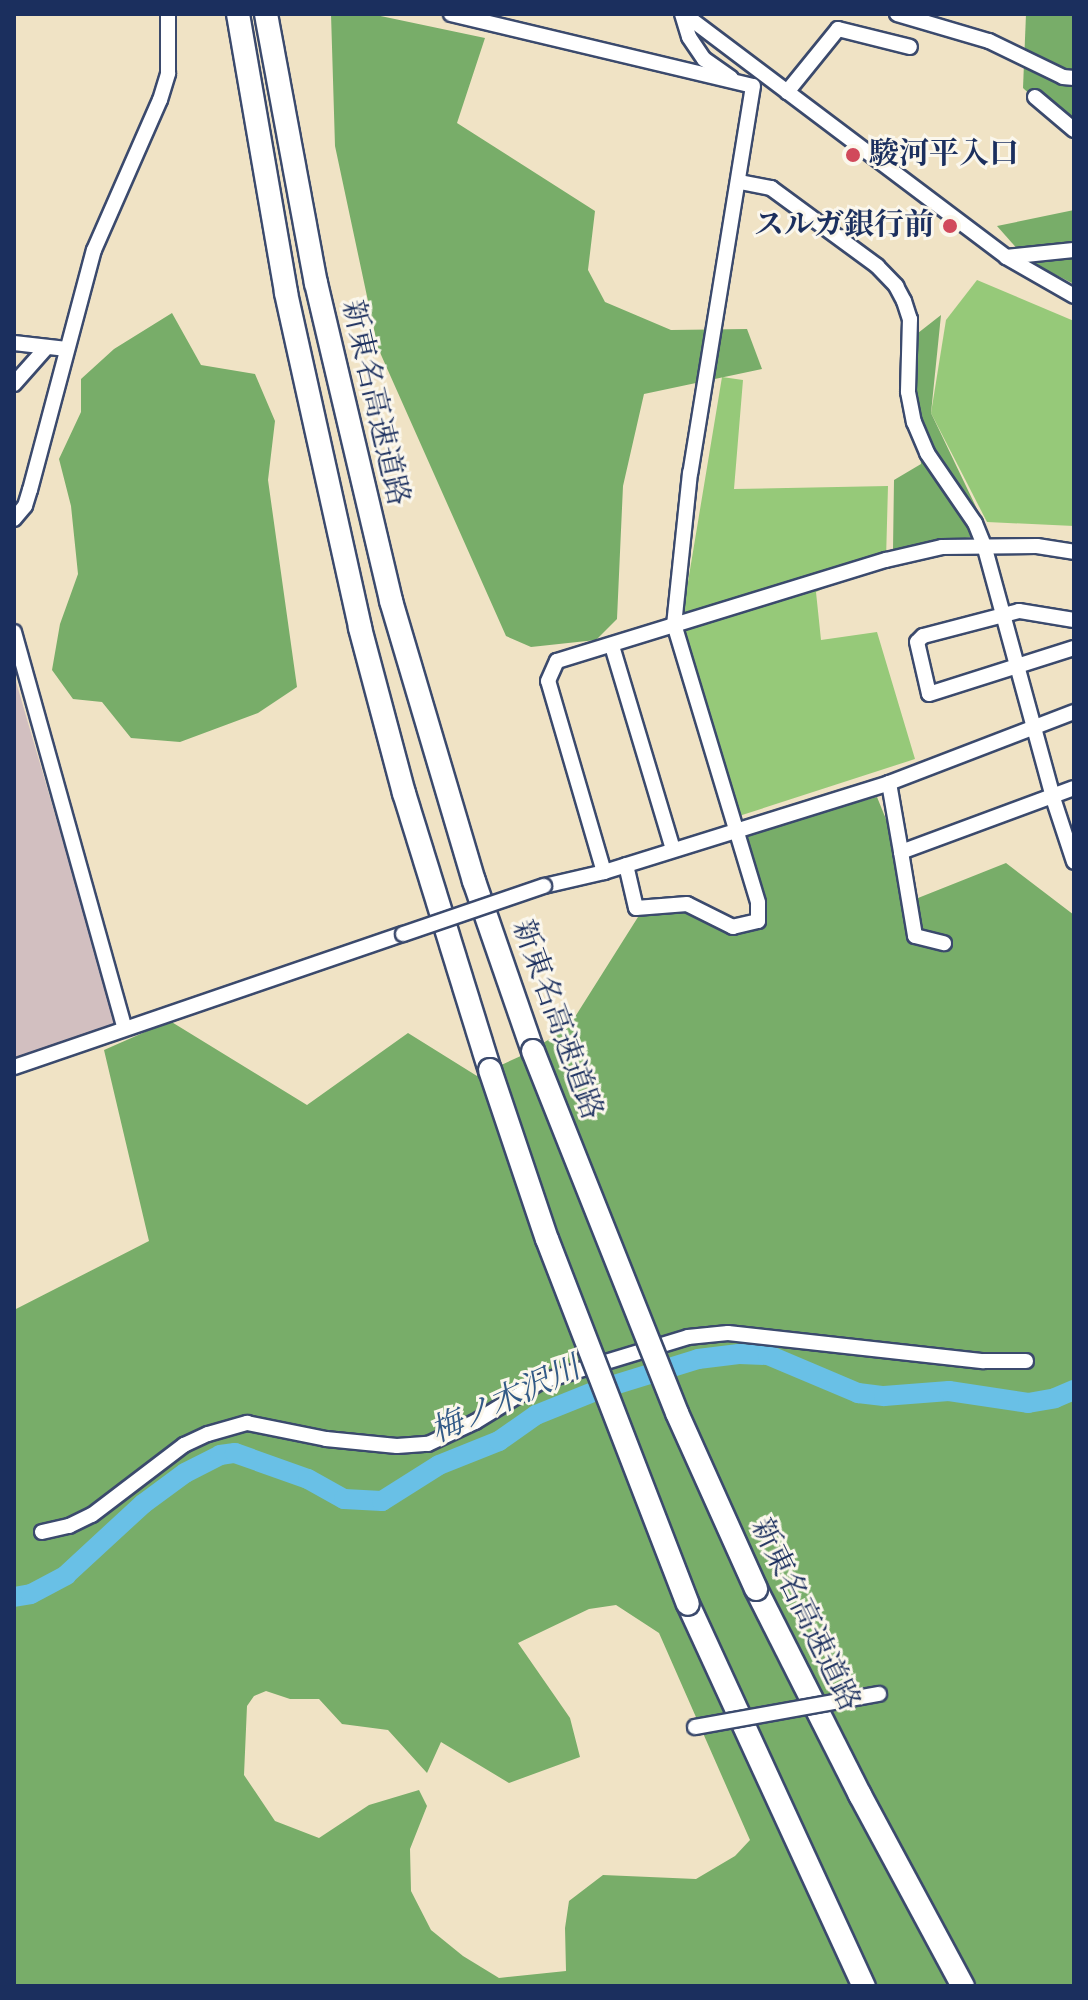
<!DOCTYPE html>
<html>
<head>
<meta charset="utf-8">
<style>
  body { margin:0 }
  #map { position:relative; width:1088px; height:2000px; overflow:hidden; background:#f0e3c5; font-family:"IM FELL DW Pica","Noto Serif JP",serif }
  div>[style] { position:absolute }
  .industrial>* { inset:0; background:#d2bfc0 }
  .green>* { inset:0; background:#96c979 }
  .forest>* { inset:0; background:#78ad69 }
  .river>* { height:20px; margin:-10px; padding:0 10px; transform-origin:10px; border-radius:10px; background:#69c0e6 }
  .roads { filter:drop-shadow(2px 0 #3b4a6d) drop-shadow(-2px 0 #3b4a6d) drop-shadow(0 2px #3b4a6d) drop-shadow(0 -2px #3b4a6d) }
  .minor>* { height:14px; margin:-7px; padding:0 7px; transform-origin:7px; border-radius:7px; background:#fff }
  .highway>* { height:22px; margin:-11px; padding:0 11px; transform-origin:11px; border-radius:11px; background:#fff }
  .bridges { filter:drop-shadow(2px 0 #3b4a6d) drop-shadow(-2px 0 #3b4a6d) drop-shadow(0 2px #3b4a6d) drop-shadow(0 -2px #3b4a6d) }
  .minor-bridge>* { height:14px; margin:-7px; padding:0 7px; transform-origin:7px; border-radius:7px; background:#fff }
  .highway-bridge>* { height:22px; margin:-11px; padding:0 11px; transform-origin:11px; border-radius:11px; background:#fff }
  .dots>* { width:22px; height:22px; translate:-50% -50%; box-sizing:border-box; border:4px solid #fbf7ec; border-radius:50% }
  span { translate:-50% -50%; white-space:nowrap; text-align:center; line-height:1.15; -webkit-text-stroke:6px #fbf7ec; paint-order:stroke }
  .poi-label { font-size:30px; color:#1b2f5e; font-weight:700 }
  .left { translate:0 -50%; text-align:left }
  .right { translate:-100% -50%; text-align:right }
  .street-label { font-size:30px; color:#1b2f5e }
  .water-label { font-size:32px; color:#325a87; font-style:italic }
  .frame { position:absolute; inset:0; border:16px solid #1b2f5e; pointer-events:none }
</style>
</head>
<body>
<div id="map">
  <div class="industrial">
    <div style="clip-path:polygon(14px 675px,118px 1029px,14px 1072px)"></div>
  </div>
  <div class="green">
    <div style="clip-path:polygon(977px 280px,1074px 321px,1074px 526px,987px 522px,931px 413px,946px 320px)"></div>
    <div style="clip-path:polygon(722px 377px,743px 380px,734px 489px,888px 486px,886px 560px,816px 592px,821px 640px,877px 632px,915px 759px,739px 816px,681px 624px)"></div>
  </div>
  <div class="forest">
    <div style="clip-path:polygon(331px 14px,371px 14px,485px 38px,457px 123px,595px 211px,588px 270px,605px 302px,671px 330px,747px 329px,762px 369px,644px 394px,623px 486px,617px 619px,596px 640px,531px 647px,506px 636px,378px 348px,335px 146px)"></div>
    <div style="clip-path:polygon(1026px 14px,1074px 14px,1074px 135px,1023px 88px)"></div>
    <div style="clip-path:polygon(1074px 210px,1074px 284px,1028px 261px,997px 226px)"></div>
    <div style="clip-path:polygon(172px 313px,201px 365px,255px 374px,275px 421px,268px 480px,297px 687px,258px 713px,180px 742px,131px 738px,102px 702px,73px 699px,52px 670px,60px 624px,78px 574px,71px 506px,59px 459px,81px 412px,81px 379px,114px 349px)"></div>
    <div style="clip-path:polygon(941px 315px,931px 413px,989px 534px,893px 550px,894px 480px,921px 464px,914px 402px,918px 333px)"></div>
    <div style="clip-path:polygon(evenodd,877px 797px,918px 898px,1006px 863px,1074px 915px,1074px 1986px,14px 1986px,14px 1310px,149px 1241px,104px 1050px,170px 1021px,307px 1105px,408px 1033px,477px 1076px,523px 1055px,568px 1028px,638px 917px,689px 901px,733px 927px,763px 920px,747px 832px,877px 797px,616px 1605px,659px 1633px,750px 1840px,735px 1856px,696px 1879px,603px 1875px,569px 1901px,565px 1928px,566px 1971px,499px 1978px,463px 1956px,431px 1930px,411px 1891px,410px 1849px,427px 1806px,419px 1790px,369px 1805px,319px 1838px,275px 1821px,244px 1775px,247px 1706px,254px 1696px,266px 1691px,290px 1699px,319px 1699px,342px 1724px,388px 1730px,427px 1773px,441px 1742px,509px 1783px,580px 1757px,570px 1718px,518px 1643px,589px 1609px,616px 1605px)"></div>
  </div>
  <div class="river">
    <div style="left:14px;top:1597px;width:17px;rotate:-10deg"></div>
    <div style="left:31px;top:1594px;width:40px;rotate:-28deg"></div>
    <div style="left:66px;top:1575px;width:105px;rotate:-42.7deg"></div>
    <div style="left:143px;top:1504px;width:52px;rotate:-36.4deg"></div>
    <div style="left:185px;top:1473px;width:39px;rotate:-27deg"></div>
    <div style="left:220px;top:1455px;width:15px;rotate:-8deg"></div>
    <div style="left:235px;top:1453px;width:77px;rotate:19.6deg"></div>
    <div style="left:308px;top:1479px;width:41px;rotate:29.1deg"></div>
    <div style="left:344px;top:1499px;width:38px;rotate:3deg"></div>
    <div style="left:382px;top:1501px;width:67px;rotate:-32.3deg"></div>
    <div style="left:439px;top:1465px;width:65px;rotate:-21.8deg"></div>
    <div style="left:499px;top:1441px;width:45px;rotate:-35.1deg"></div>
    <div style="left:536px;top:1415px;width:67px;rotate:-22deg"></div>
    <div style="left:598px;top:1390px;width:105px;rotate:-17.2deg"></div>
    <div style="left:698px;top:1359px;width:41px;rotate:-7deg"></div>
    <div style="left:739px;top:1354px;width:29px;rotate:2deg"></div>
    <div style="left:768px;top:1355px;width:98px;rotate:22.9deg"></div>
    <div style="left:858px;top:1393px;width:26px;rotate:7deg"></div>
    <div style="left:884px;top:1396px;width:65px;rotate:-4.4deg"></div>
    <div style="left:949px;top:1391px;width:80px;rotate:8.6deg"></div>
    <div style="left:1028px;top:1403px;width:27px;rotate:-10deg"></div>
    <div style="left:1055px;top:1398px;width:21px;rotate:-23deg"></div>
  </div>
  <div class="roads">
    <div class="minor">
      <div style="left:451px;top:14px;width:310px;rotate:13.4deg"></div>
      <div style="left:753px;top:86px;width:392px;rotate:99.2deg"></div>
      <div style="left:690px;top:473px;width:152px;rotate:96deg"></div>
      <div style="left:674px;top:624px;width:291px;rotate:73.2deg"></div>
      <div style="left:758px;top:903px;width:18px;rotate:90deg"></div>
      <div style="left:758px;top:921px;width:26px;rotate:167deg"></div>
      <div style="left:733px;top:927px;width:51px;rotate:-153.4deg"></div>
      <div style="left:687px;top:904px;width:51px;rotate:175.5deg"></div>
      <div style="left:636px;top:908px;width:44px;rotate:-103.1deg"></div>
      <div style="left:682px;top:14px;width:24px;rotate:73deg"></div>
      <div style="left:689px;top:37px;width:27px;rotate:56deg"></div>
      <div style="left:704px;top:59px;width:33px;rotate:35deg"></div>
      <div style="left:684px;top:14px;width:403px;rotate:37deg"></div>
      <div style="left:1006px;top:257px;width:78px;rotate:29.8deg"></div>
      <div style="left:897px;top:14px;width:96px;rotate:16.4deg"></div>
      <div style="left:989px;top:41px;width:82px;rotate:25.9deg"></div>
      <div style="left:1063px;top:77px;width:11px;rotate:5deg"></div>
      <div style="left:787px;top:92px;width:81px;rotate:-51deg"></div>
      <div style="left:838px;top:29px;width:74px;rotate:14deg"></div>
      <div style="left:1035px;top:97px;width:51px;rotate:40.2deg"></div>
      <div style="left:740px;top:182px;width:32px;rotate:11deg"></div>
      <div style="left:771px;top:188px;width:132px;rotate:36.3deg"></div>
      <div style="left:877px;top:266px;width:28px;rotate:46deg"></div>
      <div style="left:896px;top:286px;width:17px;rotate:62deg"></div>
      <div style="left:904px;top:301px;width:19px;rotate:72deg"></div>
      <div style="left:910px;top:319px;width:73px;rotate:91.6deg"></div>
      <div style="left:908px;top:392px;width:31px;rotate:79deg"></div>
      <div style="left:914px;top:422px;width:34px;rotate:67deg"></div>
      <div style="left:927px;top:453px;width:85px;rotate:55.6deg"></div>
      <div style="left:975px;top:523px;width:24px;rotate:68deg"></div>
      <div style="left:984px;top:545px;width:262px;rotate:74.7deg"></div>
      <div style="left:1053px;top:798px;width:67px;rotate:71.8deg"></div>
      <div style="left:1006px;top:257px;width:68px;rotate:-5.9deg"></div>
      <div style="left:14px;top:343px;width:53px;rotate:6.5deg"></div>
      <div style="left:14px;top:384px;width:48px;rotate:-48.4deg"></div>
      <div style="left:14px;top:519px;width:17px;rotate:-50deg"></div>
      <div style="left:25px;top:506px;width:17px;rotate:-73deg"></div>
      <div style="left:30px;top:490px;width:248px;rotate:-75.1deg"></div>
      <div style="left:94px;top:250px;width:164px;rotate:-66.3deg"></div>
      <div style="left:160px;top:100px;width:28px;rotate:-73deg"></div>
      <div style="left:168px;top:73px;width:59px;rotate:-90deg"></div>
      <div style="left:1074px;top:620px;width:56px;rotate:-170.7deg"></div>
      <div style="left:1019px;top:611px;width:99px;rotate:165.4deg"></div>
      <div style="left:923px;top:636px;width:8px;rotate:135deg"></div>
      <div style="left:917px;top:642px;width:53px;rotate:77deg"></div>
      <div style="left:929px;top:694px;width:152px;rotate:-17.6deg"></div>
      <div style="left:14px;top:632px;width:410px;rotate:74.4deg"></div>
      <div style="left:612px;top:646px;width:212px;rotate:73.3deg"></div>
      <div style="left:889px;top:783px;width:70px;rotate:80.1deg"></div>
      <div style="left:901px;top:852px;width:184px;rotate:-20.3deg"></div>
      <div style="left:901px;top:852px;width:85px;rotate:80.5deg"></div>
      <div style="left:915px;top:936px;width:30px;rotate:14deg"></div>
      <div style="left:604px;top:872px;width:199px;rotate:-106.3deg"></div>
      <div style="left:548px;top:681px;width:22px;rotate:-66deg"></div>
      <div style="left:557px;top:661px;width:344px;rotate:-17.1deg"></div>
      <div style="left:886px;top:560px;width:57px;rotate:-13.1deg"></div>
      <div style="left:942px;top:547px;width:95px;rotate:-0.6deg"></div>
      <div style="left:1037px;top:546px;width:37px;rotate:9deg"></div>
      <div style="left:544px;top:886px;width:62px;rotate:-13.1deg"></div>
      <div style="left:604px;top:872px;width:299px;rotate:-17.3deg"></div>
      <div style="left:889px;top:783px;width:198px;rotate:-21deg"></div>
      <div style="left:14px;top:1067px;width:411px;rotate:-18.9deg"></div>
      <div style="left:42px;top:1532px;width:28px;rotate:-13deg"></div>
      <div style="left:69px;top:1526px;width:25px;rotate:-26deg"></div>
      <div style="left:92px;top:1515px;width:116px;rotate:-37.3deg"></div>
      <div style="left:184px;top:1445px;width:26px;rotate:-25deg"></div>
      <div style="left:208px;top:1434px;width:41px;rotate:-15.8deg"></div>
      <div style="left:247px;top:1423px;width:81px;rotate:11.4deg"></div>
      <div style="left:326px;top:1439px;width:71px;rotate:5.6deg"></div>
      <div style="left:397px;top:1446px;width:31px;rotate:-4deg"></div>
      <div style="left:428px;top:1444px;width:52px;rotate:-25.1deg"></div>
      <div style="left:475px;top:1422px;width:76px;rotate:-31.6deg"></div>
      <div style="left:540px;top:1382px;width:155px;rotate:-16.9deg"></div>
      <div style="left:688px;top:1337px;width:40px;rotate:-5.7deg"></div>
      <div style="left:728px;top:1333px;width:257px;rotate:6.3deg"></div>
      <div style="left:983px;top:1361px;width:43px"></div>
    </div>
    <div class="highway">
      <div style="left:238px;top:14px;width:283px;rotate:80.2deg"></div>
      <div style="left:286px;top:293px;width:343px;rotate:77.5deg"></div>
      <div style="left:360px;top:628px;width:171px;rotate:75.1deg"></div>
      <div style="left:404px;top:793px;width:290px;rotate:72.8deg"></div>
      <div style="left:266px;top:14px;width:274px;rotate:79.5deg"></div>
      <div style="left:316px;top:283px;width:327px;rotate:76.7deg"></div>
      <div style="left:391px;top:601px;width:292px;rotate:73.5deg"></div>
      <div style="left:474px;top:881px;width:180px;rotate:70.9deg"></div>
      <div style="left:756px;top:1589px;width:231px;rotate:63.2deg"></div>
      <div style="left:860px;top:1795px;width:217px;rotate:61.7deg"></div>
      <div style="left:688px;top:1604px;width:421px;rotate:65.3deg"></div>
    </div>
  </div>
  <div class="bridges">
    <div class="minor-bridge">
      <div style="left:403px;top:934px;width:149px;rotate:-18.8deg"></div>
      <div style="left:695px;top:1727px;width:187px;rotate:-10.2deg"></div>
    </div>
    <div class="highway-bridge">
      <div style="left:533px;top:1051px;width:390px;rotate:68.3deg"></div>
      <div style="left:677px;top:1413px;width:193px;rotate:65.8deg"></div>
      <div style="left:490px;top:1070px;width:178px;rotate:71.4deg"></div>
      <div style="left:547px;top:1239px;width:391px;rotate:68.9deg"></div>
    </div>
  </div>
  <div class="dots">
    <div style="left:853px;top:155px;background:#d1495b"></div>
    <div style="left:950px;top:226px;background:#d1495b"></div>
  </div>
  <div class="poi-label">
    <span class="left" style="left:869px;top:155px">駿河平入口</span>
    <span class="right" style="left:934px;top:226px">スルガ銀行前</span>
  </div>
  <div class="street-label">
    <span style="left:374px;top:403px;rotate:77deg">新東名高速道路</span>
    <span style="left:556px;top:1020px;rotate:70deg">新東名高速道路</span>
    <span style="left:804px;top:1615px;rotate:64deg">新東名高速道路</span>
  </div>
  <div class="water-label">
    <span style="left:506px;top:1401px;rotate:-25deg">梅ノ木沢川</span>
  </div>
  <div class="frame"></div>
</div>
</body>
</html>
